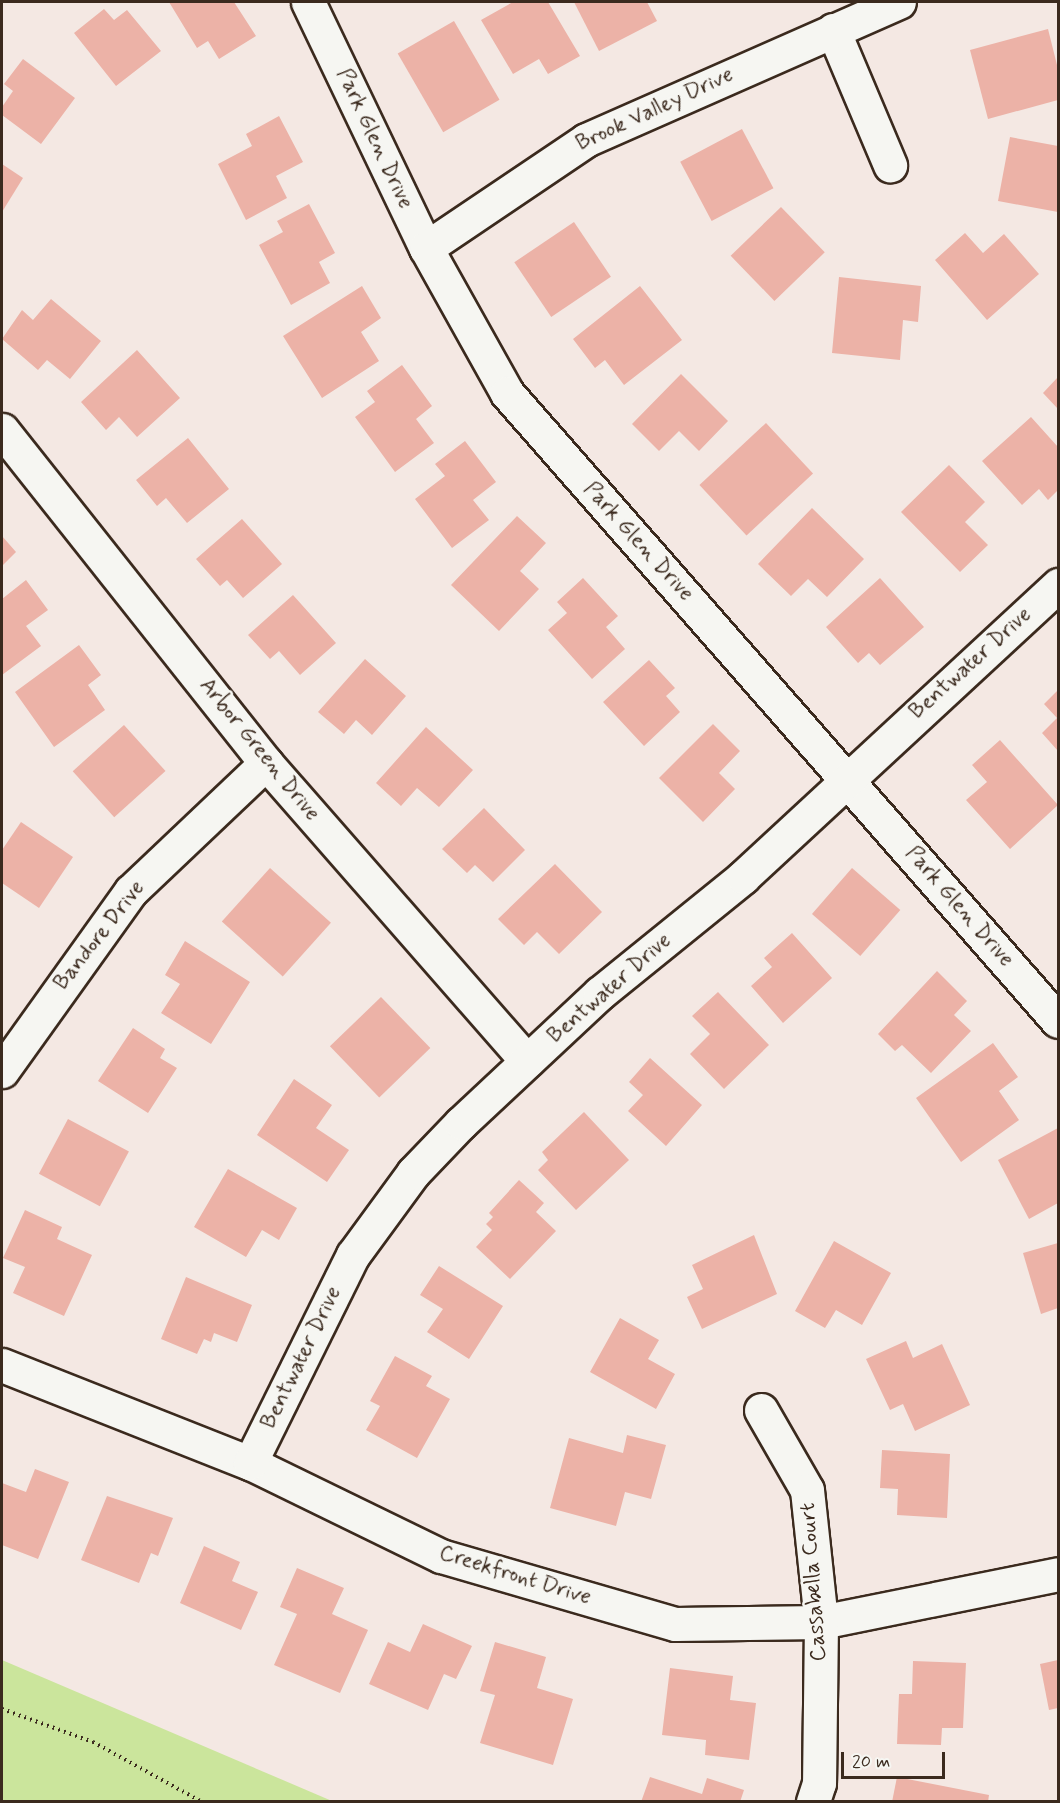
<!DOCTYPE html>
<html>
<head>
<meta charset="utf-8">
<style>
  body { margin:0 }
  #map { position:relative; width:1060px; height:1803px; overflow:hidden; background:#f4e8e3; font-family:Mynerve,sans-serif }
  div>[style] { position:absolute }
  .green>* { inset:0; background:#cbe59c }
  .building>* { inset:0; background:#ecb2a7; transform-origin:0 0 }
  .path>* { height:4px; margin-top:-2px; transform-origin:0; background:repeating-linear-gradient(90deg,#3b2a1e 0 1.5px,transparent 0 6px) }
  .roads { filter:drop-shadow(2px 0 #3b2a1e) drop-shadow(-2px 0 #3b2a1e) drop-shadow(0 2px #3b2a1e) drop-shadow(0 -2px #3b2a1e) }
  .street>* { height:33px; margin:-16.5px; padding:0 16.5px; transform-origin:16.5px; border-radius:16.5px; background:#f6f6f2 }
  span { translate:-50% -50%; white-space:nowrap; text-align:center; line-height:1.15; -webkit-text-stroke:5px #f6f6f2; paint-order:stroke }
  .street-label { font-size:22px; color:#3b2a1e }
  .frame { position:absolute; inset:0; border:3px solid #3b2a1e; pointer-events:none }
  .scale { position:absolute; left:841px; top:1752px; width:104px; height:27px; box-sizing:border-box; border:3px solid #3b2a1e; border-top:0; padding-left:8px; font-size:18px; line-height:21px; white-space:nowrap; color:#3b2a1e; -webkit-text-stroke:4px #f6f6f2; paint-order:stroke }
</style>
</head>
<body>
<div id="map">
  <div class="green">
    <div style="clip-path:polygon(2px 1660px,332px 1801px,2px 1801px)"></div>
  </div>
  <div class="building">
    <div style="clip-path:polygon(169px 2px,234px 2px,256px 36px,219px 59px,208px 41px,197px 48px)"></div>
    <div style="clip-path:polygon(513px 2px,548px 2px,580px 56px,548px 74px,539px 59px,513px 74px,481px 20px)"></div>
    <div style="clip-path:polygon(574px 2px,647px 2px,657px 21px,599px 51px)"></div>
    <div style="clip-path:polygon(104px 9px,114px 20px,127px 10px,161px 51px,116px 86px,74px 33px)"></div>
    <div style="left:454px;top:21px;width:91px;height:65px;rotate:60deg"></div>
    <div style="clip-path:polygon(1048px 29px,1058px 69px,1058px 100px,988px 119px,970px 50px)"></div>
    <div style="clip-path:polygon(23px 59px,75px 98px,41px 144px,2px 115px,2px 107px,13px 91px,4px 84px)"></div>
    <div style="clip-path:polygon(279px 116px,303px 162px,276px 176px,287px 198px,246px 220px,218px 164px,252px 146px,246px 134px)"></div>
    <div style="left:742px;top:129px;width:67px;height:70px;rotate:62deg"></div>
    <div style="clip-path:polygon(1010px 137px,1058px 146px,1058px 212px,998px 201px)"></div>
    <div style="clip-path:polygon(2px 164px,23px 178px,2px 212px)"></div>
    <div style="clip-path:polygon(309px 204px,335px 253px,319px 262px,330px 283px,291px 305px,259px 245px,283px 232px,277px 221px)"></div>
    <div style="left:781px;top:207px;width:63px;height:70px;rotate:46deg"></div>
    <div style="left:574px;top:222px;width:66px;height:72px;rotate:56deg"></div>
    <div style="clip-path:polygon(965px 233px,983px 253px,1004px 234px,1039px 274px,987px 320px,935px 260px)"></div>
    <div style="clip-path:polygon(839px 277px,921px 286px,918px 322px,903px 320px,900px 360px,832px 353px)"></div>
    <div style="clip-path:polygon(362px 286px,381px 318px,361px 332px,379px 361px,322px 398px,283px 336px)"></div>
    <div style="clip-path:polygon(640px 286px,682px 340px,624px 385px,605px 360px,595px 368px,573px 339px)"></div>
    <div style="clip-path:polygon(51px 299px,101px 341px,70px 379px,47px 360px,38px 370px,2px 339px,22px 310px,33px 320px)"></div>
    <div style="clip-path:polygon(137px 350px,180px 398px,137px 437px,119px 417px,106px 430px,81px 402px)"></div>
    <div style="clip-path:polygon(402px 365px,432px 406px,416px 419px,434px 443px,395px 472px,355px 417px,375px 402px,367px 391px)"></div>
    <div style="clip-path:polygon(681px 374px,728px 421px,699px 451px,679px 431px,659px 451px,632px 424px)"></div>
    <div style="clip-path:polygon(1058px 377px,1058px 409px,1043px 393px)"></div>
    <div style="clip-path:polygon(1031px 417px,1058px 447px,1058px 490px,1048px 500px,1039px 489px,1022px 505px,982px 461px)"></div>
    <div style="left:766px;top:423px;width:69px;height:91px;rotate:47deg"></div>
    <div style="clip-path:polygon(188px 438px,229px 489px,187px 523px,166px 498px,157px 506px,136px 480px)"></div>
    <div style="clip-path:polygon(465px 441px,496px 482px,473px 500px,489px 520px,452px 548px,415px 499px,445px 476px,435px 464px)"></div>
    <div style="clip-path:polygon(949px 465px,985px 502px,965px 522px,988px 545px,960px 572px,901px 512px)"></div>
    <div style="clip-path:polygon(812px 508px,864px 559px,827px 597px,808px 579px,791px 596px,758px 564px)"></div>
    <div style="clip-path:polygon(517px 516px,546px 543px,520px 571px,539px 589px,499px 631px,451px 585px)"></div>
    <div style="clip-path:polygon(242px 519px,282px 564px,243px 598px,227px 580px,220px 586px,196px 559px)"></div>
    <div style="clip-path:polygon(2px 536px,16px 552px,2px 566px)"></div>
    <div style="clip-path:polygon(583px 578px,618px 616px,606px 627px,625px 649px,592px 679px,548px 630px,567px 613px,557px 602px)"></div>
    <div style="clip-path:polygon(880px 578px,924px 627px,880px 665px,869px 653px,858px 663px,826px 627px)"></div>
    <div style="clip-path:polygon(26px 580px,48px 610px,26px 626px,41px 646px,2px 675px,2px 599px)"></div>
    <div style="clip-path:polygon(293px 595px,336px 643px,300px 675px,279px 651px,270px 659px,248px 635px)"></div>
    <div style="clip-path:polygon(79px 645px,101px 675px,88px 685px,105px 710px,54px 747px,15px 692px)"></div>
    <div style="clip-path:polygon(365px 659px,406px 696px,372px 735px,356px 720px,344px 734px,318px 712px)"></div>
    <div style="clip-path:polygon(649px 660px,675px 688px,666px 696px,680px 712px,644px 746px,603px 702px)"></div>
    <div style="clip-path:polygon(1058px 690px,1058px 751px,1042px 733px,1057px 718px,1044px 704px)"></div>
    <div style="clip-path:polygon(713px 724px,740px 751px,719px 773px,735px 789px,703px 822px,659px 778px)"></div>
    <div style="left:124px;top:725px;width:62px;height:69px;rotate:48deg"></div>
    <div style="clip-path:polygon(426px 727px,473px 770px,439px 807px,417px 788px,401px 806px,376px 783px)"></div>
    <div style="clip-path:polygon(1000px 740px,1058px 805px,1010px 849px,966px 800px,987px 782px,972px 765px)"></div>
    <div style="clip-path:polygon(484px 808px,525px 850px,493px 882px,475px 865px,467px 873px,442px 849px)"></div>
    <div style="clip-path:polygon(21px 822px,73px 857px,39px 908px,2px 883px,2px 850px)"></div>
    <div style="clip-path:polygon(555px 864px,602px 912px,559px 954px,537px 932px,524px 945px,498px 919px)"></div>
    <div style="left:270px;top:868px;width:82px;height:72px;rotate:42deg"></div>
    <div style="left:852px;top:868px;width:64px;height:61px;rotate:41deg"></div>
    <div style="clip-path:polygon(792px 933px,832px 978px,783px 1023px,751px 986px,772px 967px,764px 958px)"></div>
    <div style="clip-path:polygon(185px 941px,250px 982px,211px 1044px,161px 1013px,180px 984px,165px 975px)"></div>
    <div style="clip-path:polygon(937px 971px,967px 1001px,954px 1015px,971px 1031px,931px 1073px,902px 1045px,895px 1051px,878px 1034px)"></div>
    <div style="clip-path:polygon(718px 992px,769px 1045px,724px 1089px,690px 1054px,710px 1034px,692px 1016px)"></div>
    <div style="left:381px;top:997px;width:71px;height:71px;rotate:46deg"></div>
    <div style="clip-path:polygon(133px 1028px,165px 1049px,160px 1058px,177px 1068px,148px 1113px,98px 1081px)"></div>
    <div style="clip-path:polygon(993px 1043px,1018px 1077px,999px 1091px,1019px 1120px,961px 1162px,916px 1098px)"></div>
    <div style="clip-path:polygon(650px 1058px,702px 1105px,666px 1146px,628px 1111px,643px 1095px,629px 1082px)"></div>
    <div style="clip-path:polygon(294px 1079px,332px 1105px,316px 1128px,349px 1150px,327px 1182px,257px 1135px)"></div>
    <div style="clip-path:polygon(584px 1112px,629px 1160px,576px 1210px,538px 1170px,548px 1160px,542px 1152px)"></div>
    <div style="left:68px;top:1119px;width:69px;height:62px;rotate:28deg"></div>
    <div style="clip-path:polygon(1058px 1128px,1058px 1203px,1029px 1219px,998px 1160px)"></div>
    <div style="clip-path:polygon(228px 1169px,297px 1208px,279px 1240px,262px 1230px,246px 1257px,194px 1227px)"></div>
    <div style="clip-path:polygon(519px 1180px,544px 1203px,536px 1212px,556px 1231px,510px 1279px,476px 1247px,492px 1230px,486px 1224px,493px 1217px,489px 1213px)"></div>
    <div style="clip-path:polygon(25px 1210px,62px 1227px,57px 1239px,92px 1255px,64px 1316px,13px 1293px,25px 1267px,3px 1258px)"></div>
    <div style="clip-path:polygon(754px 1235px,777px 1294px,702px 1329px,687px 1297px,703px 1289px,692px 1265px)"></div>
    <div style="clip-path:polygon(834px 1241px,891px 1273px,862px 1325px,836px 1310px,825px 1328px,795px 1311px)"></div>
    <div style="clip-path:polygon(1058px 1243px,1058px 1308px,1041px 1314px,1023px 1253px)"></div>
    <div style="clip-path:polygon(439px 1266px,503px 1306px,469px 1359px,427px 1332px,443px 1309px,420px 1295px)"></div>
    <div style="clip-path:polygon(186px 1277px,252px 1305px,237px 1342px,214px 1333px,211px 1342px,204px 1339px,197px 1354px,161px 1339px)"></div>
    <div style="clip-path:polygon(620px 1318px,659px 1340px,648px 1359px,675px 1374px,656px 1409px,590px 1372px)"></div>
    <div style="clip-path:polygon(906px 1341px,913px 1358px,942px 1344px,970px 1405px,915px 1431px,903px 1404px,890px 1410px,866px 1359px)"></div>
    <div style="clip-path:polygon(395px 1356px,432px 1376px,426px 1386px,450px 1399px,417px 1458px,366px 1430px,380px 1406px,370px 1401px)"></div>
    <div style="clip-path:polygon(627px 1435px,666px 1445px,651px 1499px,625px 1492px,616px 1526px,550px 1508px,569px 1438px,623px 1453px)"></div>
    <div style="clip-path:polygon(882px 1450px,950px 1454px,947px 1518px,897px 1515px,898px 1489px,880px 1488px)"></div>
    <div style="clip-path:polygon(35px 1469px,69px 1482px,38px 1559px,2px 1545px,2px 1483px,26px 1492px)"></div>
    <div style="clip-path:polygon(107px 1496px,173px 1518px,158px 1556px,151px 1553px,139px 1583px,81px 1560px)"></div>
    <div style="clip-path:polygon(204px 1546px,240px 1562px,232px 1581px,258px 1592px,241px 1630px,180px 1603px)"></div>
    <div style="clip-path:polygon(297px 1568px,344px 1588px,332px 1614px,368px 1630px,340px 1693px,274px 1665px,297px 1614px,280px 1607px)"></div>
    <div style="clip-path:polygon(423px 1624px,472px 1646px,456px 1679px,444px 1674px,428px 1710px,369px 1684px,388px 1642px,410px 1652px)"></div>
    <div style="clip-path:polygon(495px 1642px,546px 1657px,537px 1688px,573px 1699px,553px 1765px,480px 1743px,495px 1695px,480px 1691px)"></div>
    <div style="clip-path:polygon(1058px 1660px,1058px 1708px,1049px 1710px,1040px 1664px)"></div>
    <div style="clip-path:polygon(913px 1661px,966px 1663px,963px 1728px,942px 1728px,941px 1745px,897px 1744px,899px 1694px,912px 1694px)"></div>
    <div style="clip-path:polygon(670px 1668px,733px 1676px,730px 1700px,756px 1703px,749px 1760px,705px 1755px,706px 1740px,662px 1735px)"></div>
    <div style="clip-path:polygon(650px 1777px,702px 1794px,707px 1778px,744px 1790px,740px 1802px,641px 1802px)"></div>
    <div style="clip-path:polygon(897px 1777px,989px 1795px,988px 1802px,892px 1802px)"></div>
  </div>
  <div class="path">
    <div style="left:2px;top:1709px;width:97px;rotate:19.9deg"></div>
    <div style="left:93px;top:1742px;width:124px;rotate:28.8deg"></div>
  </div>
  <div class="roads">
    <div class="street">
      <div style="left:308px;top:2px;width:273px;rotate:64.4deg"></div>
      <div style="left:426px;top:248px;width:166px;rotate:60.8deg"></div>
      <div style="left:507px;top:393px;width:835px;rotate:48.74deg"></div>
      <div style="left:833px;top:30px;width:147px;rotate:67.1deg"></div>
      <div style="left:426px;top:248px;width:193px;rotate:-34deg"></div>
      <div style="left:586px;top:140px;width:342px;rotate:-23.8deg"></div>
      <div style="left:2px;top:430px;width:425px;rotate:51.6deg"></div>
      <div style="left:266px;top:763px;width:396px;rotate:48.8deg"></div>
      <div style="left:2px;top:1071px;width:221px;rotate:-54.4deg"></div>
      <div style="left:131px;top:891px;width:186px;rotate:-43.5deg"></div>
      <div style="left:2px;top:1365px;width:267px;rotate:21.6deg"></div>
      <div style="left:250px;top:1463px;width:212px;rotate:26deg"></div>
      <div style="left:441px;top:1556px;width:244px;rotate:16.2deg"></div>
      <div style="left:675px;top:1624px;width:146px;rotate:-0.8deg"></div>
      <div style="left:821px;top:1622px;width:242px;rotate:-11.4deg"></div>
      <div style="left:761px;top:1410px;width:92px;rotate:60.1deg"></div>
      <div style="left:807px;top:1490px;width:133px;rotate:83.9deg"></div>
      <div style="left:821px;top:1622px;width:161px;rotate:90.7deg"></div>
      <div style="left:819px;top:1783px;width:20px;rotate:108deg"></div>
      <div style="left:250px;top:1463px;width:232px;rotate:-63.7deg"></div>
      <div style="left:353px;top:1255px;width:102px;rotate:-53.8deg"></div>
      <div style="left:413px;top:1173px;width:69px;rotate:-46.2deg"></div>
      <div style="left:461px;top:1123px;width:190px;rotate:-43.1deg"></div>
      <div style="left:600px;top:993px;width:184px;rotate:-39deg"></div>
      <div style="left:743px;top:877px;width:430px;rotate:-42.8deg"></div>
    </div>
  </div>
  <div class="street-label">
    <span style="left:655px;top:110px;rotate:-25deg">Brook Valley Drive</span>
    <span style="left:374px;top:139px;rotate:65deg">Park Glen Drive</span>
    <span style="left:638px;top:542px;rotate:48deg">Park Glen Drive</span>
    <span style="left:971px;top:664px;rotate:-42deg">Bentwater Drive</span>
    <span style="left:259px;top:750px;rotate:51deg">Arbor Green Drive</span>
    <span style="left:959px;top:907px;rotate:49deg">Park Glen Drive</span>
    <span style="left:100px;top:936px;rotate:-52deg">Bandore Drive</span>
    <span style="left:610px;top:989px;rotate:-41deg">Bentwater Drive</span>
    <span style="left:302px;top:1358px;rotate:-64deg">Bentwater Drive</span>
    <span style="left:515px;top:1576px;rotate:17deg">Creekfront Drive</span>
    <span style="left:814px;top:1582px;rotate:-94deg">Cassabella Court</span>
  </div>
  <div class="frame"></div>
  <div class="scale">20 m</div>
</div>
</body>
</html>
